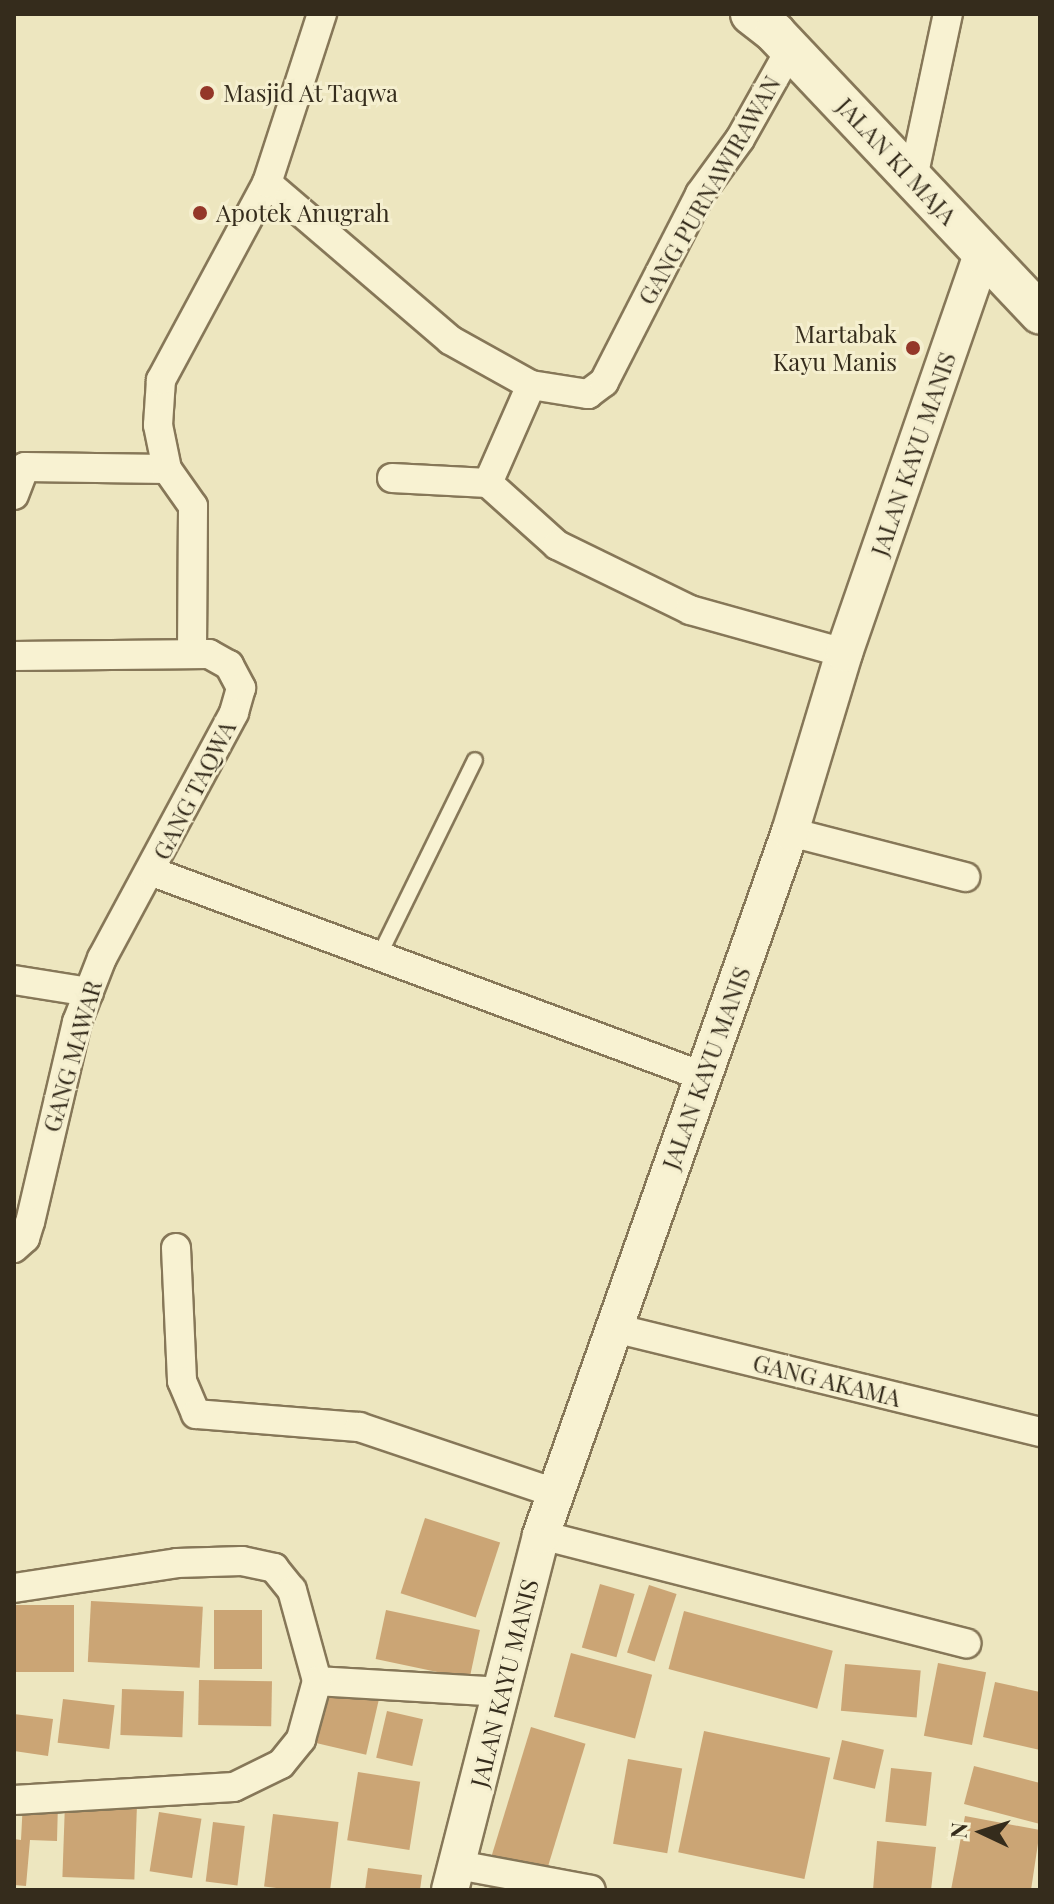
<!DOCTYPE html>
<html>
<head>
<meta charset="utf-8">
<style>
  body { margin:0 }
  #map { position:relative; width:1054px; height:1904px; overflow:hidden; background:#ede6bf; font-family:"Playfair Display",serif }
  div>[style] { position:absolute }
  .building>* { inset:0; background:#cba575; transform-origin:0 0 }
  .roads { filter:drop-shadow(2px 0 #867758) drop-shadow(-2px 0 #867758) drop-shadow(0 2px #867758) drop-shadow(0 -2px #867758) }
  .service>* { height:14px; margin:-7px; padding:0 7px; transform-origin:7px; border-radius:7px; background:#f8f2d2 }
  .minor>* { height:28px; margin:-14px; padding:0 14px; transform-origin:14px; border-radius:14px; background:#f8f2d2 }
  .tertiary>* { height:36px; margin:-18px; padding:0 18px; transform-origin:18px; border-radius:18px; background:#f8f2d2 }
  .secondary>* { height:40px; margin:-20px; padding:0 20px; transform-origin:20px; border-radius:20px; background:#f8f2d2 }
  .dots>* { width:22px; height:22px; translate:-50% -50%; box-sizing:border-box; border:4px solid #f5efcf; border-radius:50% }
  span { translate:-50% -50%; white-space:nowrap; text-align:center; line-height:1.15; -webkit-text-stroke:6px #f5efcf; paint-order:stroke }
  .poi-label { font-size:24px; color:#352c1c }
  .left { translate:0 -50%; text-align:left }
  .right { translate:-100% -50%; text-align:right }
  .street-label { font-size:24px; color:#352c1c }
  .frame { position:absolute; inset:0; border:16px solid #352c1c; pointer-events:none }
  .north { position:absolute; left:942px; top:1792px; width:80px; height:80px; -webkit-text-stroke:6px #f5efcf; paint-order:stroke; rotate:274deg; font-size:22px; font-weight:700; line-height:32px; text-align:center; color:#352c1c }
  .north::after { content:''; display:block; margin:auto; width:28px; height:36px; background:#352c1c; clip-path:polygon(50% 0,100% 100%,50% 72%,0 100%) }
</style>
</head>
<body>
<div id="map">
  <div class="building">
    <div style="left:425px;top:1518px;width:79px;height:79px;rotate:18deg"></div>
    <div style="left:600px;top:1584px;width:36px;height:66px;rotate:16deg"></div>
    <div style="left:649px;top:1585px;width:29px;height:71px;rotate:18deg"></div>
    <div style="left:91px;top:1601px;width:112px;height:61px;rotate:3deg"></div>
    <div style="left:16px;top:1605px;width:58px;height:67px"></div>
    <div style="left:214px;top:1610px;width:48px;height:59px"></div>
    <div style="left:386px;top:1610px;width:96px;height:50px;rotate:12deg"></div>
    <div style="left:684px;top:1611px;width:154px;height:60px;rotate:15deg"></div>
    <div style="left:571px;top:1653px;width:84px;height:66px;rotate:15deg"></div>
    <div style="left:938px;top:1663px;width:49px;height:74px;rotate:11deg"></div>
    <div style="left:845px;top:1664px;width:76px;height:47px;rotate:5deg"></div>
    <div style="left:199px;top:1680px;width:73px;height:45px;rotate:1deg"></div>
    <div style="clip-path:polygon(995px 1682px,1040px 1692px,1040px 1750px,983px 1737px)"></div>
    <div style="left:322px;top:1688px;width:58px;height:55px;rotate:13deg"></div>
    <div style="left:122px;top:1689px;width:62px;height:46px;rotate:2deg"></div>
    <div style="left:63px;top:1699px;width:52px;height:44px;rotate:7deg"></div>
    <div style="left:387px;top:1711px;width:37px;height:48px;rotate:13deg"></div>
    <div style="clip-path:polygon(14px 1714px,53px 1719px,48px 1756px,14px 1751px)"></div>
    <div style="left:531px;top:1727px;width:57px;height:137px;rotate:17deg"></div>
    <div style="left:704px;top:1731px;width:129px;height:124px;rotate:12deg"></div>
    <div style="left:842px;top:1740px;width:43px;height:40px;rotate:13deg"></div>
    <div style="left:628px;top:1759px;width:55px;height:86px;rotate:10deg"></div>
    <div style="clip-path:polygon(974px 1766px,1040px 1783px,1040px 1824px,964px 1804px)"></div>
    <div style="left:891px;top:1768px;width:41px;height:54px;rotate:6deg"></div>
    <div style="left:358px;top:1772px;width:63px;height:69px;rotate:9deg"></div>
    <div style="clip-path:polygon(23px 1801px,58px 1803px,57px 1841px,30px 1840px,26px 1886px,14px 1885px,14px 1839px,21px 1840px)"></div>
    <div style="left:65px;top:1803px;width:72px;height:74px;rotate:2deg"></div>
    <div style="left:159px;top:1812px;width:43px;height:60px;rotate:9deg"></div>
    <div style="left:273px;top:1814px;width:66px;height:73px;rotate:7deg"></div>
    <div style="clip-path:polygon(965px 1816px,1040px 1830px,1031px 1890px,951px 1890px)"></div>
    <div style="left:213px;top:1822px;width:32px;height:60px;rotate:7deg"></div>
    <div style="clip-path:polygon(877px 1841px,936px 1847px,931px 1890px,873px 1890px)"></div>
    <div style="clip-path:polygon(368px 1868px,422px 1875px,420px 1890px,365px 1890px)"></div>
  </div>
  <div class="roads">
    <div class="service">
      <div style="left:379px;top:956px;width:218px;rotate:-63.9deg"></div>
    </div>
    <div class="minor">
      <div style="left:913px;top:178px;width:168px;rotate:-78deg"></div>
      <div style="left:267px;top:183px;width:241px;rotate:40.6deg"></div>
      <div style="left:450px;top:340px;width:93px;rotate:29.1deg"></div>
      <div style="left:531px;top:385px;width:58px;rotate:9deg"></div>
      <div style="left:588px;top:394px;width:20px;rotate:-37deg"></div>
      <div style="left:604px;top:382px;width:211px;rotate:-62.9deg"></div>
      <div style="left:700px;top:194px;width:68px;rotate:-54deg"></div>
      <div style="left:740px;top:139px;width:104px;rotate:-60.7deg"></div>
      <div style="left:392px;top:478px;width:96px;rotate:3deg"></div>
      <div style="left:488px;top:483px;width:93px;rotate:41.9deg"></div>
      <div style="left:557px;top:545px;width:148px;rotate:26deg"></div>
      <div style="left:690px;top:610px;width:160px;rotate:15.6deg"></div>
      <div style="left:488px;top:483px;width:107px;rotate:-66.3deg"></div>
      <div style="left:14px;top:495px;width:30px;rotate:-69deg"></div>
      <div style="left:25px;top:467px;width:142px;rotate:0.8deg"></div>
      <div style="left:192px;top:652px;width:146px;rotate:-89.6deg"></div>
      <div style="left:193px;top:506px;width:45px;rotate:-125.1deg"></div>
      <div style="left:167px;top:469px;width:45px;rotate:-101.6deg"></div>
      <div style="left:158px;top:425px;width:45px;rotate:-86.2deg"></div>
      <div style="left:161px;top:380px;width:224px;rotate:-61.7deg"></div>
      <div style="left:267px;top:183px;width:178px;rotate:-72deg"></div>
      <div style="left:14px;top:656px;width:195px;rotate:-0.6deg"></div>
      <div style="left:209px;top:654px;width:23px;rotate:29deg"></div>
      <div style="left:229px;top:665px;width:26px;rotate:62deg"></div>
      <div style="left:241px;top:688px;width:26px;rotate:106deg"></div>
      <div style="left:234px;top:713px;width:278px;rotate:118.3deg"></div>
      <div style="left:102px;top:958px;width:69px;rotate:111.3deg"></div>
      <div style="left:77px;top:1022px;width:205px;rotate:103.2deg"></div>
      <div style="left:30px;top:1222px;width:17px;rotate:107deg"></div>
      <div style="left:25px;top:1238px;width:15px;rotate:138deg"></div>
      <div style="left:790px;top:832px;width:181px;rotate:14.4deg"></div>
      <div style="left:153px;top:872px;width:586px;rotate:20.38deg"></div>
      <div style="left:14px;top:980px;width:76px;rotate:9.1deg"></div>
      <div style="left:176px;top:1248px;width:133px;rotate:87.4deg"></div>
      <div style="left:182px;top:1381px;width:36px;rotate:67deg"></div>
      <div style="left:196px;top:1414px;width:164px;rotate:4.6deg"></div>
      <div style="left:359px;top:1427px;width:207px;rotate:18.6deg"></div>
      <div style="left:614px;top:1328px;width:439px;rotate:13.7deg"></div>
      <div style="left:541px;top:1535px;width:439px;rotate:14.3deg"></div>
      <div style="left:14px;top:1588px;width:165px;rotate:-8.7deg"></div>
      <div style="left:177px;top:1563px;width:65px;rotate:-1.8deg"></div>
      <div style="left:242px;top:1561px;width:33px;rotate:12deg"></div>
      <div style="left:274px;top:1568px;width:28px;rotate:51deg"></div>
      <div style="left:292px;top:1590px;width:94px;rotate:74.6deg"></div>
      <div style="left:317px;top:1681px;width:185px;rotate:3.4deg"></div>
      <div style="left:14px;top:1800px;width:220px;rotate:-3.4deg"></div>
      <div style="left:234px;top:1787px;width:52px;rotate:-26.1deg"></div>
      <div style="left:281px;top:1764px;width:32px;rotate:-51deg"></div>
      <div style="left:301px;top:1739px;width:60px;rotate:-74.6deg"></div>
      <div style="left:458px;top:1865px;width:135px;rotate:10.6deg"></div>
    </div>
    <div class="tertiary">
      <div style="left:450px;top:1890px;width:366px;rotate:-75.6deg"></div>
      <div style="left:541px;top:1535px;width:746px;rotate:-70.5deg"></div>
      <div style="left:790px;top:832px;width:187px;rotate:-73.2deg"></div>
      <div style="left:844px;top:653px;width:424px;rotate:-70.9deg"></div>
    </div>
    <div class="secondary">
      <div style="left:751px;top:14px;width:31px;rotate:38deg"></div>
      <div style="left:775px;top:33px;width:386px;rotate:46.6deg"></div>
    </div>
  </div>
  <div class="dots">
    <div style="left:207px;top:93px;background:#943729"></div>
    <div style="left:200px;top:213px;background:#943729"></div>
    <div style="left:913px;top:348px;background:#943729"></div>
  </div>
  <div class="poi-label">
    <span class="left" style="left:223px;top:93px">Masjid At Taqwa</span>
    <span class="left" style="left:216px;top:213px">Apotek Anugrah</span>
    <span class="right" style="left:897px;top:348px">Martabak<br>Kayu Manis</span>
  </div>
  <div class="street-label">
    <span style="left:897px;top:161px;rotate:47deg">JALAN KI MAJA</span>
    <span style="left:709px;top:190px;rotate:-60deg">GANG PURNAWIRAWAN</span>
    <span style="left:913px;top:454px;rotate:-71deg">JALAN KAYU MANIS</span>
    <span style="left:194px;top:790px;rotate:-63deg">GANG TAQWA</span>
    <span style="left:72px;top:1056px;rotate:-74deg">GANG MAWAR</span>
    <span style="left:706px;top:1068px;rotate:-70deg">JALAN KAYU MANIS</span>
    <span style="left:827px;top:1380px;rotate:14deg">GANG AKAMA</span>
    <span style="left:504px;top:1683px;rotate:-76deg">JALAN KAYU MANIS</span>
  </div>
  <div class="frame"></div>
  <div class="north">N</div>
</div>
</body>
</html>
